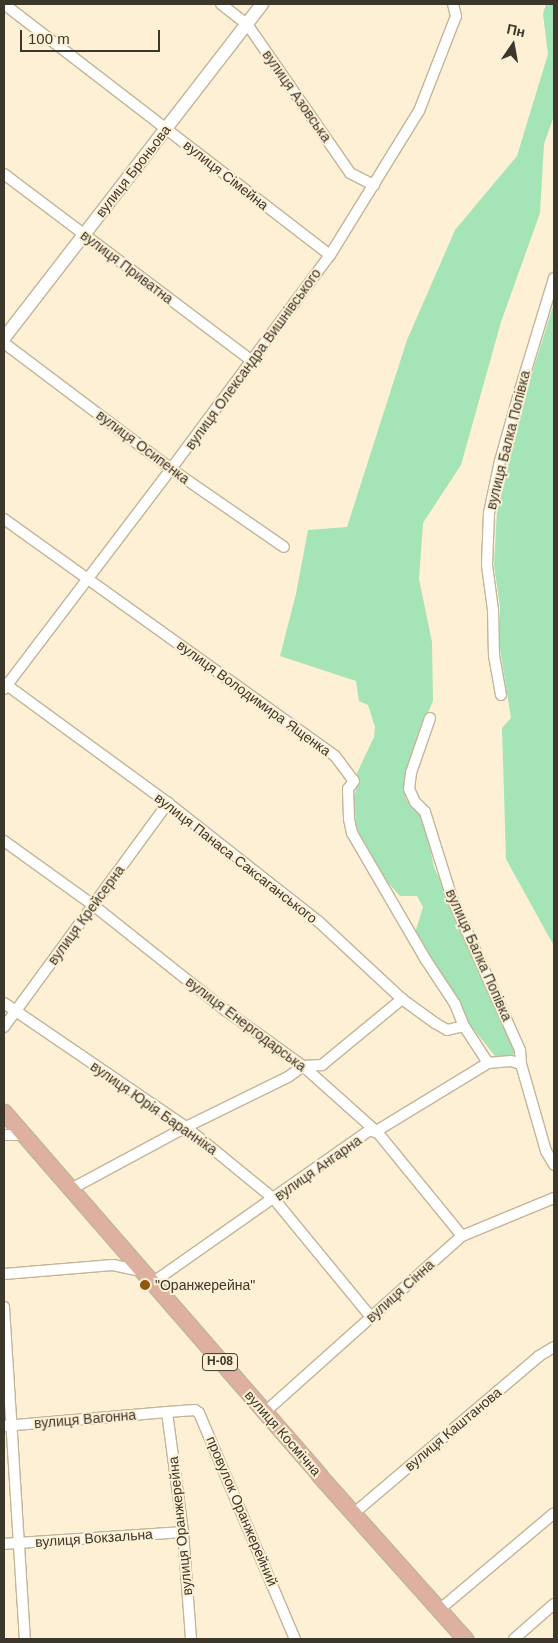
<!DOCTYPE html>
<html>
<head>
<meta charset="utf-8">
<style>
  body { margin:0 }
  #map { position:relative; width:558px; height:1643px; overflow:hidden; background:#fef0d4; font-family:Helvetica,sans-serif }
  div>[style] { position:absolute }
  .green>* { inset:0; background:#a5e4b7 }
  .roads { filter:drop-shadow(1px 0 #c2b59a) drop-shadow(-1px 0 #c2b59a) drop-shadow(0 1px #c2b59a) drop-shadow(0 -1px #c2b59a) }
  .minor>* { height:10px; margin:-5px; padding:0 5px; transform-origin:5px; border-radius:5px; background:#fff }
  .tertiary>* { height:12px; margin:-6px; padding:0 6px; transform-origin:6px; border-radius:6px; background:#fff }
  .primary>* { height:15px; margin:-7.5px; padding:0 7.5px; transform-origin:7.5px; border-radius:7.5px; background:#ddb0a0 }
  .dots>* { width:14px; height:14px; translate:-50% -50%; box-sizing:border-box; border:2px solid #fef0d4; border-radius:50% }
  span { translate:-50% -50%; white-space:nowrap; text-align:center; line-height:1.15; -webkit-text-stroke:4px #fef0d4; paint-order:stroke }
  .shield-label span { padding:1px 4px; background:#fef0d4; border:1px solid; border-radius:4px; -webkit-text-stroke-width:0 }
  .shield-label { font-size:12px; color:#3c372b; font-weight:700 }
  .street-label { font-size:14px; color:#3c372b }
  .poi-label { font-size:14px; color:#3c372b }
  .left { translate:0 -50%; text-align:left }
  .frame { position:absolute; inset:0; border:5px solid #3c372b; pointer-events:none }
  .north { position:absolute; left:488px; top:20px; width:50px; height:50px; -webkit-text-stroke:4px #fef0d4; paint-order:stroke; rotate:12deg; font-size:14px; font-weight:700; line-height:20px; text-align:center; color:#3c372b }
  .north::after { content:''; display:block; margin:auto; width:18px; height:22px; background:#3c372b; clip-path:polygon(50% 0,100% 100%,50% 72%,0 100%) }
  .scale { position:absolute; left:20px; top:30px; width:140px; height:22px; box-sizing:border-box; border:2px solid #3c372b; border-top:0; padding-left:6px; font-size:15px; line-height:18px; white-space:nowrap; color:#3c372b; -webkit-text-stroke:4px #fef0d4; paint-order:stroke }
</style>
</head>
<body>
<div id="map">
  <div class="green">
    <div style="clip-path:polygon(546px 4px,554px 4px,554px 116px,544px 144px,540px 213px,501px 322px,461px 465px,423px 523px,419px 579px,432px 642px,433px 701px,417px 739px,406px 778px,406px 799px,424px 820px,434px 867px,512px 1039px,515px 1054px,506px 1057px,495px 1056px,467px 1021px,415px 933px,423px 907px,417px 896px,400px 896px,381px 875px,363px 844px,356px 825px,354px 796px,358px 783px,357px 773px,374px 737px,375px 727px,368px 705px,359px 701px,356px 681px,280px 656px,296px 594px,308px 530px,347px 527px,407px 340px,455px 230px,517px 156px,548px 54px,543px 14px)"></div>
    <div style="clip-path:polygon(554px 303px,554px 946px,506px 859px,502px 728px,511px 718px,500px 649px,500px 607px,494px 565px,497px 511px,521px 409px)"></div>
  </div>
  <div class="roads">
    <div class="minor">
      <div style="left:4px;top:4px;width:411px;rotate:37.6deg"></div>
      <div style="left:221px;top:4px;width:33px;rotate:38deg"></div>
      <div style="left:247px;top:24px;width:181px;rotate:55.3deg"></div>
      <div style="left:350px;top:173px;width:27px;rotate:27deg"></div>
      <div style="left:4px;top:174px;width:309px;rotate:37deg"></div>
      <div style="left:4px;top:343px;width:209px;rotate:37deg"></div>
      <div style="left:171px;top:469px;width:137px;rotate:34.6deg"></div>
      <div style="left:4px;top:519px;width:407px;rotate:35.6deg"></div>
      <div style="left:335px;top:756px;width:31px;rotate:53deg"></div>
      <div style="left:354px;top:781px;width:10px;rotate:127deg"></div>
      <div style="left:348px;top:789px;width:30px;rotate:88deg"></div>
      <div style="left:349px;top:819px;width:14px;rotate:78deg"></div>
      <div style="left:352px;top:833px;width:147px;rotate:59.8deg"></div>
      <div style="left:426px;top:960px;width:53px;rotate:56.6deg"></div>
      <div style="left:455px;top:1004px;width:24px;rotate:68deg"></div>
      <div style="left:464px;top:1026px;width:44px;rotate:57deg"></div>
      <div style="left:488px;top:1063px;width:23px;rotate:-5deg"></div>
      <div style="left:511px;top:1061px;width:10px;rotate:17deg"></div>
      <div style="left:4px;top:683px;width:203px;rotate:36.2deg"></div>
      <div style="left:168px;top:803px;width:191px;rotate:38.2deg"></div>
      <div style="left:318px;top:921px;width:115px;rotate:42.9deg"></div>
      <div style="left:402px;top:999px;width:41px;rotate:36deg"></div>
      <div style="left:435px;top:1023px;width:14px;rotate:30deg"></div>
      <div style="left:447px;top:1030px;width:17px;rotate:-13deg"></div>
      <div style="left:4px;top:689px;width:276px;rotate:-52.8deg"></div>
      <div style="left:171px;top:469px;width:267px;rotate:-53.4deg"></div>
      <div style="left:330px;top:255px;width:169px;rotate:-58.3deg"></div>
      <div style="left:419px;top:111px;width:102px;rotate:-68.7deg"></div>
      <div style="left:456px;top:16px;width:12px;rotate:-104deg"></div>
      <div style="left:501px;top:695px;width:40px;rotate:-100deg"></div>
      <div style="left:494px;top:656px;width:46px;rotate:-91.2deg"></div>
      <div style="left:493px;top:610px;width:45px;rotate:-97.6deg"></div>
      <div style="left:487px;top:565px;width:52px;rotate:-87.8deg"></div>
      <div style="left:489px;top:513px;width:53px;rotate:-78.1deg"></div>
      <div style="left:500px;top:461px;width:74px;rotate:-74.3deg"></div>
      <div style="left:520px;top:390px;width:117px;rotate:-73.1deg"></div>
      <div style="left:430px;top:718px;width:58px;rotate:109.1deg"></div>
      <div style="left:411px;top:773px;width:16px;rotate:97deg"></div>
      <div style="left:409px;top:789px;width:14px;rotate:65deg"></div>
      <div style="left:415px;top:802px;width:14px;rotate:45deg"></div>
      <div style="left:425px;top:812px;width:90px;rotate:72.6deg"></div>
      <div style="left:452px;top:898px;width:167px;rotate:65.9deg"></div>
      <div style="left:520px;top:1050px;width:14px;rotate:86deg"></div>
      <div style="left:521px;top:1064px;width:91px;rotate:74deg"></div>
      <div style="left:546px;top:1151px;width:16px;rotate:60deg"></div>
      <div style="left:4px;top:841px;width:110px;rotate:35.7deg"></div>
      <div style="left:93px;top:905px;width:169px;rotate:38.5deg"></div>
      <div style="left:225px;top:1010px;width:96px;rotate:35.7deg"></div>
      <div style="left:303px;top:1066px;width:101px;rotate:41.8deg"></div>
      <div style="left:378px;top:1133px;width:133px;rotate:50.8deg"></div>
      <div style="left:4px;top:1003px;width:220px;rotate:34.3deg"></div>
      <div style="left:186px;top:1127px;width:114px;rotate:39.3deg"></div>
      <div style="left:274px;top:1199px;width:153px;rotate:50.6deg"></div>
      <div style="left:4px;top:1027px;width:278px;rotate:-53.8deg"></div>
      <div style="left:4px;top:1135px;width:20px"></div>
      <div style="left:71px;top:1189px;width:131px;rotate:-28.3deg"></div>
      <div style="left:186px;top:1127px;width:114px;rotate:-26.1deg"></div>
      <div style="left:288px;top:1077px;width:19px;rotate:-36deg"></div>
      <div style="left:303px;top:1066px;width:19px;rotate:-3deg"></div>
      <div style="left:322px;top:1065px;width:104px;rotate:-39.5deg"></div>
      <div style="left:4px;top:1274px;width:109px;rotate:-4.7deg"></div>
      <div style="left:113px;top:1265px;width:30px;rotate:12deg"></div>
      <div style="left:152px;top:1283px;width:266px;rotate:-35.1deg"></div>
      <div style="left:370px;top:1130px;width:5px;rotate:22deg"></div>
      <div style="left:375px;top:1132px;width:132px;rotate:-31.4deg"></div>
      <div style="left:4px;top:1307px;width:333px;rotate:86.4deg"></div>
      <div style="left:167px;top:1412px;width:121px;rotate:82.4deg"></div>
      <div style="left:183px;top:1532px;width:107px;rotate:85.7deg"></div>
      <div style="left:265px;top:1412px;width:264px;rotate:-41.8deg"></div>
      <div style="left:462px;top:1236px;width:100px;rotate:-22.4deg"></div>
      <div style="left:4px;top:1426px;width:164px;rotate:-4.9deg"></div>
      <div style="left:167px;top:1412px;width:28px;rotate:-4deg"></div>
      <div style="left:195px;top:1410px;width:5px;rotate:37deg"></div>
      <div style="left:199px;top:1413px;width:246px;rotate:67deg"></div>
      <div style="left:353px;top:1514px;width:244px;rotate:-40.3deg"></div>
      <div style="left:539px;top:1356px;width:17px;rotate:-31deg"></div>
      <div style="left:4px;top:1544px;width:179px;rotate:-3.8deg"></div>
      <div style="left:439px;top:1610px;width:150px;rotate:-40.1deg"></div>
      <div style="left:514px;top:1639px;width:53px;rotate:-41.2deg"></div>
    </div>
    <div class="tertiary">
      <div style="left:4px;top:338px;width:422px;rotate:-52.3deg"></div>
    </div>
    <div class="primary">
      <div style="left:4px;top:1112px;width:481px;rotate:49deg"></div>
      <div style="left:319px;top:1475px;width:220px;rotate:48.3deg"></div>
    </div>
  </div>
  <div class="dots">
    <div style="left:145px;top:1285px;background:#8f580d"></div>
  </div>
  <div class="shield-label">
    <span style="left:220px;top:1362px">Н-08</span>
  </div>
  <div class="street-label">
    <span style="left:297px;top:96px;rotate:55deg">вулиця Азовська</span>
    <span style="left:133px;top:171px;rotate:-52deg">вулиця Броньова</span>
    <span style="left:226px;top:175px;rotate:38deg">вулиця Сімейна</span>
    <span style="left:127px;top:267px;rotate:37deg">вулиця Приватна</span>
    <span style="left:253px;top:359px;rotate:-54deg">вулиця Олександра Вишнівського</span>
    <span style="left:508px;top:440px;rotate:-76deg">вулиця Балка Попівка</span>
    <span style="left:143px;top:447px;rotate:37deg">вулиця Осипенка</span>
    <span style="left:254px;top:698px;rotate:36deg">вулиця Володимира Ященка</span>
    <span style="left:236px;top:858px;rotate:38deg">вулиця Панаса Саксаганського</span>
    <span style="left:86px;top:915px;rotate:-54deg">вулиця Крейсерна</span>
    <span style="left:479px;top:955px;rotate:66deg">вулиця Балка Попівка</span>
    <span style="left:246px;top:1024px;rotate:37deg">вулиця Енергодарська</span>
    <span style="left:154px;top:1108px;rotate:35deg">вулиця Юрія Баранніка</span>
    <span style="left:318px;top:1168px;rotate:-35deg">вулиця Ангарна</span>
    <span style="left:400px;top:1291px;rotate:-42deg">вулиця Сінна</span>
    <span style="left:85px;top:1419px;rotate:-5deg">вулиця Вагонна</span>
    <span style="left:453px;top:1429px;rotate:-40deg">вулиця Каштанова</span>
    <span style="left:283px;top:1433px;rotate:49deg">вулиця Космічна</span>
    <span style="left:242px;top:1511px;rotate:67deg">провулок Оранжерейний</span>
    <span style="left:180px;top:1526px;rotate:-96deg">вулиця Оранжерейна</span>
    <span style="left:94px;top:1538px;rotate:-4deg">вулиця Вокзальна</span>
  </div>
  <div class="poi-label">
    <span class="left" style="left:155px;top:1285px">"Оранжерейна"</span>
  </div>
  <div class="frame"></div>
  <div class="north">Пн</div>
  <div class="scale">100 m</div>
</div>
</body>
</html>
